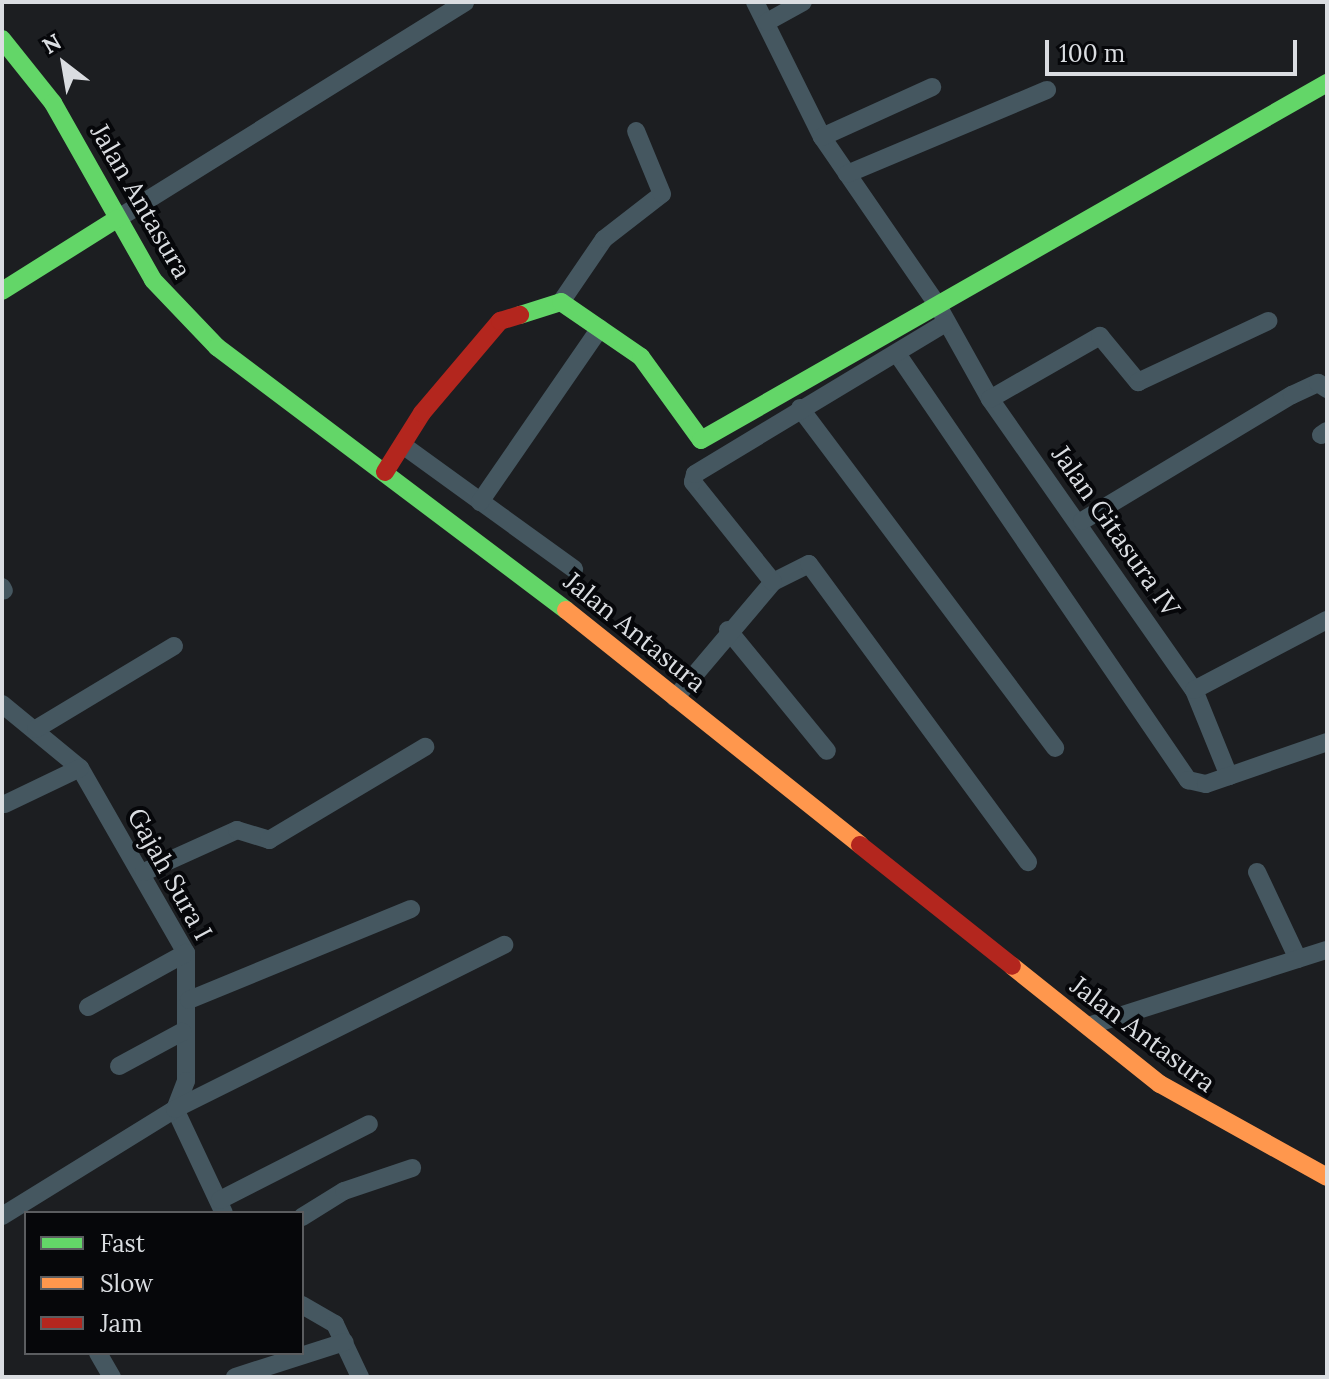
<!DOCTYPE html>
<html>
<head>
<meta charset="utf-8">
<style>
  body { margin:0 }
  #map { position:relative; width:1329px; height:1379px; overflow:hidden; background:#1c1e21; font-family:Lora,serif }
  div>[style] { position:absolute }
  .street>* { height:18px; margin:-9px; padding:0 9px; transform-origin:9px; border-radius:9px; background:#455760 }
  .fast>* { height:18px; margin:-9px; padding:0 9px; transform-origin:9px; border-radius:9px; background:#63d668 }
  .slow>* { height:18px; margin:-9px; padding:0 9px; transform-origin:9px; border-radius:9px; background:#ff974d }
  .jam>* { height:18px; margin:-9px; padding:0 9px; transform-origin:9px; border-radius:9px; background:#b3261e }
  span { translate:-50% -50%; white-space:nowrap; text-align:center; line-height:1.15; -webkit-text-stroke:8px #06070a; paint-order:stroke }
  .street-label { font-size:26px; color:#dadde1 }
  .frame { position:absolute; inset:0; border:4px solid #dadde1; pointer-events:none }
  .legend { position:absolute; left:24px; top:1211px; width:280px; height:144px; box-sizing:border-box; background:#06070a; border:2px solid #5b5d60; margin:0; padding:10px 14px; list-style:none; font-size:24px; color:#dadde1 }
  .legend li { display:flex; align-items:center; gap:16px; height:40px }
  .legend b { width:40px; border:2px solid #5b5d60 }
  .north { position:absolute; left:24px; top:24px; width:80px; height:80px; -webkit-text-stroke:6px #06070a; paint-order:stroke; rotate:329deg; font-size:22px; font-weight:700; line-height:32px; text-align:center; color:#dadde1 }
  .north::after { content:''; display:block; margin:auto; width:28px; height:36px; background:#dadde1; clip-path:polygon(50% 0,100% 100%,50% 72%,0 100%) }
  .scale { position:absolute; left:1045px; top:40px; width:252px; height:36px; box-sizing:border-box; border:4px solid #dadde1; border-top:0; padding-left:10px; font-size:24px; line-height:28px; white-space:nowrap; color:#dadde1; -webkit-text-stroke:6px #06070a; paint-order:stroke }
</style>
</head>
<body>
<div id="map">
  <div class="street">
    <div style="left:755px;top:2px;width:151px;rotate:63.6deg"></div>
    <div style="left:822px;top:137px;width:205px;rotate:55.5deg"></div>
    <div style="left:938px;top:306px;width:107px;rotate:60.8deg"></div>
    <div style="left:990px;top:399px;width:355px;rotate:55deg"></div>
    <div style="left:1194px;top:690px;width:93px;rotate:67.9deg"></div>
    <div style="left:767px;top:22px;width:41px;rotate:-29.1deg"></div>
    <div style="left:822px;top:137px;width:121px;rotate:-24.4deg"></div>
    <div style="left:847px;top:174px;width:217px;rotate:-22.8deg"></div>
    <div style="left:117px;top:219px;width:410px;rotate:-31.9deg"></div>
    <div style="left:561px;top:302px;width:76px;rotate:-55.7deg"></div>
    <div style="left:604px;top:239px;width:73px;rotate:-37.8deg"></div>
    <div style="left:662px;top:194px;width:68px;rotate:-112.4deg"></div>
    <div style="left:898px;top:355px;width:515px;rotate:55.69deg"></div>
    <div style="left:1188px;top:780px;width:18px;rotate:13deg"></div>
    <div style="left:1206px;top:784px;width:128px;rotate:-19.1deg"></div>
    <div style="left:990px;top:399px;width:127px;rotate:-29.8deg"></div>
    <div style="left:1100px;top:336px;width:60px;rotate:50.4deg"></div>
    <div style="left:1138px;top:382px;width:144px;rotate:-25.1deg"></div>
    <div style="left:800px;top:408px;width:425px;rotate:53.1deg"></div>
    <div style="left:1321px;top:435px;width:7px;rotate:-34deg"></div>
    <div style="left:404px;top:446px;width:210px;rotate:35.9deg"></div>
    <div style="left:480px;top:502px;width:211px;rotate:-55.4deg"></div>
    <div style="left:1082px;top:521px;width:245px;rotate:-31deg"></div>
    <div style="left:1292px;top:395px;width:29px;rotate:-25deg"></div>
    <div style="left:1318px;top:383px;width:11px;rotate:34deg"></div>
    <div style="left:773px;top:582px;width:40px;rotate:-26.6deg"></div>
    <div style="left:809px;top:564px;width:370px;rotate:53.7deg"></div>
    <div style="left:2px;top:587px;width:4px;rotate:63deg"></div>
    <div style="left:728px;top:630px;width:156px;rotate:50.7deg"></div>
    <div style="left:1194px;top:690px;width:150px;rotate:-27.8deg"></div>
    <div style="left:675px;top:698px;width:152px;rotate:-49.8deg"></div>
    <div style="left:773px;top:582px;width:128px;rotate:-128.7deg"></div>
    <div style="left:693px;top:482px;width:8px;rotate:-76deg"></div>
    <div style="left:695px;top:474px;width:291px;rotate:-31.1deg"></div>
    <div style="left:2px;top:704px;width:101px;rotate:39.4deg"></div>
    <div style="left:80px;top:768px;width:213px;rotate:60.2deg"></div>
    <div style="left:186px;top:953px;width:128px;rotate:90deg"></div>
    <div style="left:186px;top:1081px;width:30px;rotate:111deg"></div>
    <div style="left:36px;top:729px;width:161px;rotate:-31deg"></div>
    <div style="left:5px;top:804px;width:83px;rotate:-25.6deg"></div>
    <div style="left:144px;top:872px;width:102px;rotate:-24.3deg"></div>
    <div style="left:237px;top:830px;width:34px;rotate:17deg"></div>
    <div style="left:269px;top:840px;width:182px;rotate:-30.8deg"></div>
    <div style="left:1257px;top:872px;width:96px;rotate:64.8deg"></div>
    <div style="left:189px;top:1000px;width:240px;rotate:-22.3deg"></div>
    <div style="left:88px;top:1007px;width:112px;rotate:-28.9deg"></div>
    <div style="left:1088px;top:1026px;width:250px;rotate:-17.7deg"></div>
    <div style="left:119px;top:1066px;width:72px;rotate:-28.4deg"></div>
    <div style="left:175px;top:1109px;width:115px;rotate:64.8deg"></div>
    <div style="left:220px;top:1200px;width:167px;rotate:-27deg"></div>
    <div style="left:2px;top:1216px;width:203px;rotate:-31.7deg"></div>
    <div style="left:175px;top:1109px;width:368px;rotate:-26.5deg"></div>
    <div style="left:302px;top:1217px;width:49px;rotate:-31.8deg"></div>
    <div style="left:344px;top:1191px;width:72px;rotate:-18.7deg"></div>
    <div style="left:302px;top:1305px;width:38px;rotate:30deg"></div>
    <div style="left:335px;top:1324px;width:59px;rotate:64.7deg"></div>
    <div style="left:98px;top:1353px;width:28px;rotate:60deg"></div>
    <div style="left:235px;top:1377px;width:115px;rotate:-17.7deg"></div>
  </div>
  <div class="fast">
    <div style="left:2px;top:39px;width:82px;rotate:51.4deg"></div>
    <div style="left:53px;top:103px;width:203px;rotate:60.5deg"></div>
    <div style="left:153px;top:280px;width:93px;rotate:46.3deg"></div>
    <div style="left:217px;top:347px;width:437px;rotate:37deg"></div>
    <div style="left:2px;top:291px;width:136px;rotate:-32.1deg"></div>
    <div style="left:520px;top:315px;width:43px;rotate:-17.6deg"></div>
    <div style="left:561px;top:302px;width:97px;rotate:34.5deg"></div>
    <div style="left:641px;top:357px;width:102px;rotate:54.1deg"></div>
    <div style="left:701px;top:440px;width:721px;rotate:-29.7deg"></div>
  </div>
  <div class="slow">
    <div style="left:566px;top:610px;width:376px;rotate:38.6deg"></div>
    <div style="left:1012px;top:966px;width:189px;rotate:38.6deg"></div>
    <div style="left:1160px;top:1084px;width:191px;rotate:29.1deg"></div>
  </div>
  <div class="jam">
    <div style="left:385px;top:472px;width:70px;rotate:-57.9deg"></div>
    <div style="left:422px;top:413px;width:121px;rotate:-49.7deg"></div>
    <div style="left:500px;top:321px;width:21px;rotate:-17deg"></div>
    <div style="left:860px;top:845px;width:194px;rotate:38.5deg"></div>
  </div>
  <div class="street-label">
    <span style="left:141px;top:201px;rotate:60deg">Jalan Antasura</span>
    <span style="left:1116px;top:531px;rotate:55deg">Jalan Gitasura IV</span>
    <span style="left:635px;top:632px;rotate:39deg">Jalan Antasura</span>
    <span style="left:170px;top:874px;rotate:61deg">Gajah Sura I</span>
    <span style="left:1143px;top:1034px;rotate:37deg">Jalan Antasura</span>
  </div>
  <div class="frame"></div>
  <ul class="legend">
  <li><b style="height:10px;background:#63d668"></b>Fast</li>
  <li><b style="height:10px;background:#ff974d"></b>Slow</li>
  <li><b style="height:10px;background:#b3261e"></b>Jam</li>
  </ul>
  <div class="north">N</div>
  <div class="scale">100 m</div>
</div>
</body>
</html>
